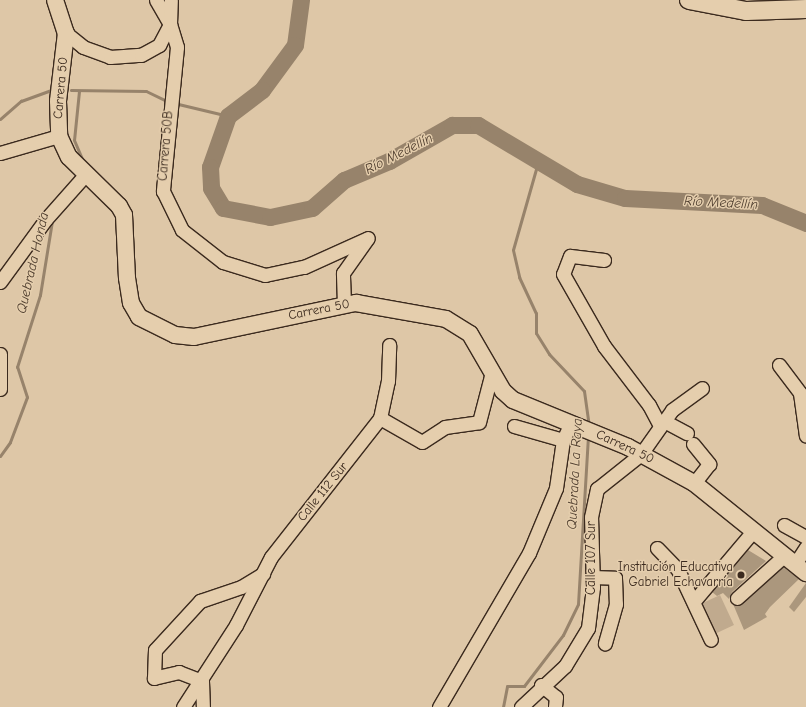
<!DOCTYPE html>
<html>
<head>
<meta charset="utf-8">
<style>
  body { margin:0 }
  #map { position:relative; width:806px; height:707px; overflow:hidden; background:#dec7a7; font-family:"Comic Neue",sans-serif }
  div>[style] { position:absolute }
  .green>* { inset:0; background:#c0aa8e; transform-origin:0 0 }
  .stream>* { height:3px; margin:-1.5px; padding:0 1.5px; transform-origin:1.5px; border-radius:1.5px; background:#97836b }
  .river>* { height:17px; margin:-8.5px; padding:0 8.5px; transform-origin:8.5px; border-radius:8.5px; background:#97836b }
  .building>* { inset:0; background:#ab977d }
  .roads { filter:drop-shadow(1px 0 #3b2a1e) drop-shadow(-1px 0 #3b2a1e) drop-shadow(0 1px #3b2a1e) drop-shadow(0 -1px #3b2a1e) }
  .minor>* { height:13px; margin:-6.5px; padding:0 6.5px; transform-origin:6.5px; border-radius:6.5px; background:#e5cead }
  .major>* { height:16px; margin:-8px; padding:0 8px; transform-origin:8px; border-radius:8px; background:#e5cead }
  .highway>* { height:18px; margin:-9px; padding:0 9px; transform-origin:9px; border-radius:9px; background:#e5cead }
  .dots>* { width:11px; height:11px; translate:-50% -50%; box-sizing:border-box; border:2px solid #e5cead; border-radius:50% }
  span { translate:-50% -50%; white-space:nowrap; text-align:center; line-height:1.15; -webkit-text-stroke:3px #e5cead; paint-order:stroke }
  .street-label { font-size:13px; color:#3b2a1e }
  .poi-label { font-size:13px; color:#3b2a1e }
  .right { translate:-100% -50%; text-align:right }
  .water-label { font-size:14px; color:#4d3c2d; font-style:italic }
</style>
</head>
<body>
<div id="map">
  <div class="green">
    <div style="left:720px;top:595px;width:33px;height:23px;rotate:65deg"></div>
  </div>
  <div class="stream">
    <div style="left:71px;top:90px;width:75px;rotate:0.8deg"></div>
    <div style="left:146px;top:91px;width:25px;rotate:26deg"></div>
    <div style="left:79px;top:91px;width:49px;rotate:95.8deg"></div>
    <div style="left:74px;top:140px;width:23px;rotate:67deg"></div>
    <div style="left:174px;top:103px;width:56px;rotate:13.5deg"></div>
    <div style="left:0;top:119px;width:28px;rotate:-41deg"></div>
    <div style="left:21px;top:101px;width:35px;rotate:-20deg"></div>
    <div style="left:538px;top:162px;width:91px;rotate:105.9deg"></div>
    <div style="left:513px;top:250px;width:28px;rotate:77deg"></div>
    <div style="left:519px;top:277px;width:40px;rotate:65deg"></div>
    <div style="left:536px;top:313px;width:20px;rotate:90deg"></div>
    <div style="left:536px;top:333px;width:25px;rotate:58deg"></div>
    <div style="left:549px;top:354px;width:51px;rotate:46.6deg"></div>
    <div style="left:584px;top:391px;width:34px;rotate:82deg"></div>
    <div style="left:0;top:456px;width:17px;rotate:-54deg"></div>
    <div style="left:10px;top:442px;width:48px;rotate:-69.3deg"></div>
    <div style="left:27px;top:397px;width:32px;rotate:-108deg"></div>
    <div style="left:17px;top:367px;width:76px;rotate:-72.3deg"></div>
    <div style="left:40px;top:295px;width:75px;rotate:-80.8deg"></div>
    <div style="left:503px;top:707px;width:21px;rotate:-79deg"></div>
    <div style="left:507px;top:686px;width:17px"></div>
    <div style="left:524px;top:686px;width:64px;rotate:-52.6deg"></div>
    <div style="left:563px;top:635px;width:34px;rotate:-64deg"></div>
    <div style="left:578px;top:604px;width:167px;rotate:-86.6deg"></div>
  </div>
  <div class="river">
    <div style="left:301px;top:0;width:45px;rotate:97.6deg"></div>
    <div style="left:295px;top:45px;width:56px;rotate:126.3deg"></div>
    <div style="left:262px;top:90px;width:43px;rotate:142.6deg"></div>
    <div style="left:228px;top:116px;width:54px;rotate:109.4deg"></div>
    <div style="left:210px;top:167px;width:21px;rotate:87deg"></div>
    <div style="left:211px;top:188px;width:23px;rotate:59deg"></div>
    <div style="left:223px;top:208px;width:48px;rotate:10.8deg"></div>
    <div style="left:270px;top:217px;width:43px;rotate:-12.1deg"></div>
    <div style="left:312px;top:208px;width:43px;rotate:-41.2deg"></div>
    <div style="left:344px;top:180px;width:49px;rotate:-22.9deg"></div>
    <div style="left:389px;top:161px;width:73px;rotate:-29.7deg"></div>
    <div style="left:452px;top:125px;width:26px"></div>
    <div style="left:478px;top:125px;width:115px;rotate:30.8deg"></div>
    <div style="left:577px;top:184px;width:50px;rotate:16.3deg"></div>
    <div style="left:625px;top:198px;width:137px;rotate:2.9deg"></div>
    <div style="left:762px;top:205px;width:48px;rotate:22.2deg"></div>
  </div>
  <div class="building">
    <div style="clip-path:polygon(748px 550px,766px 561px,732px 592px,729px 599px,723px 593px,717px 596px,712px 592px)"></div>
    <div style="clip-path:polygon(783px 567px,799px 579px,770px 607px,765px 614px,767px 617px,744px 630px,733px 604px,742px 604px)"></div>
    <div style="clip-path:polygon(806px 583px,806px 597px,794px 612px,789px 607px)"></div>
  </div>
  <div class="roads">
    <div class="minor">
      <div style="left:156px;top:0;width:28px;rotate:60deg"></div>
      <div style="left:170px;top:24px;width:24px;rotate:73deg"></div>
      <div style="left:177px;top:47px;width:145px;rotate:95.6deg"></div>
      <div style="left:163px;top:191px;width:43px;rotate:64deg"></div>
      <div style="left:182px;top:230px;width:52px;rotate:38deg"></div>
      <div style="left:223px;top:262px;width:44px;rotate:17.2deg"></div>
      <div style="left:265px;top:275px;width:40px;rotate:-12deg"></div>
      <div style="left:304px;top:267px;width:70px;rotate:-24.4deg"></div>
      <div style="left:66px;top:33px;width:22px;rotate:39deg"></div>
      <div style="left:83px;top:47px;width:29px;rotate:20deg"></div>
      <div style="left:110px;top:57px;width:31px;rotate:-4deg"></div>
      <div style="left:141px;top:55px;width:21px;rotate:-29deg"></div>
      <div style="left:159px;top:45px;width:24px;rotate:-62deg"></div>
      <div style="left:170px;top:24px;width:24px;rotate:-88deg"></div>
      <div style="left:0;top:153px;width:61px;rotate:-16.1deg"></div>
      <div style="left:604px;top:260px;width:34px;rotate:-173deg"></div>
      <div style="left:570px;top:256px;width:19px;rotate:111deg"></div>
      <div style="left:563px;top:274px;width:83px;rotate:60.3deg"></div>
      <div style="left:604px;top:346px;width:74px;rotate:52.7deg"></div>
      <div style="left:649px;top:405px;width:24px;rotate:62deg"></div>
      <div style="left:0;top:282px;width:78px;rotate:-53.9deg"></div>
      <div style="left:46px;top:219px;width:60px;rotate:-48.4deg"></div>
      <div style="left:344px;top:304px;width:31px;rotate:-92deg"></div>
      <div style="left:343px;top:273px;width:42px;rotate:-54.8deg"></div>
      <div style="left:0;top:354px;width:35px;rotate:90deg"></div>
      <div style="left:779px;top:365px;width:35px;rotate:53deg"></div>
      <div style="left:800px;top:393px;width:43px;rotate:82.1deg"></div>
      <div style="left:380px;top:418px;width:38px;rotate:-78deg"></div>
      <div style="left:388px;top:381px;width:36px;rotate:-88deg"></div>
      <div style="left:664px;top:421px;width:26px;rotate:28deg"></div>
      <div style="left:514px;top:426px;width:51px;rotate:15.9deg"></div>
      <div style="left:693px;top:444px;width:26px;rotate:51deg"></div>
      <div style="left:709px;top:464px;width:24px;rotate:128deg"></div>
      <div style="left:784px;top:525px;width:25px;rotate:29deg"></div>
      <div style="left:657px;top:548px;width:30px;rotate:46deg"></div>
      <div style="left:678px;top:570px;width:77px;rotate:64.8deg"></div>
      <div style="left:795px;top:564px;width:20px;rotate:-57deg"></div>
      <div style="left:592px;top:577px;width:23px;rotate:2deg"></div>
      <div style="left:615px;top:578px;width:26px;rotate:88deg"></div>
      <div style="left:616px;top:604px;width:41px;rotate:105.8deg"></div>
      <div style="left:737px;top:598px;width:64px;rotate:-41.9deg"></div>
      <div style="left:694px;top:601px;width:93px;rotate:-49.8deg"></div>
      <div style="left:202px;top:681px;width:25px;rotate:-159deg"></div>
      <div style="left:179px;top:672px;width:26px;rotate:167deg"></div>
      <div style="left:154px;top:678px;width:28px;rotate:-88deg"></div>
      <div style="left:155px;top:650px;width:67px;rotate:-47.4deg"></div>
      <div style="left:200px;top:601px;width:43px;rotate:-18.9deg"></div>
      <div style="left:241px;top:587px;width:26px;rotate:-31deg"></div>
      <div style="left:202px;top:681px;width:26px;rotate:88deg"></div>
      <div style="left:541px;top:685px;width:19px;rotate:39deg"></div>
      <div style="left:556px;top:697px;width:10px;rotate:96deg"></div>
      <div style="left:183px;top:707px;width:98px;rotate:-57.1deg"></div>
      <div style="left:236px;top:625px;width:76px;rotate:-62.8deg"></div>
      <div style="left:271px;top:557px;width:177px;rotate:-51.9deg"></div>
      <div style="left:380px;top:418px;width:48px;rotate:29.7deg"></div>
      <div style="left:422px;top:442px;width:27px;rotate:-33deg"></div>
      <div style="left:445px;top:427px;width:34px;rotate:-8deg"></div>
      <div style="left:479px;top:422px;width:52px;rotate:-75.4deg"></div>
      <div style="left:439px;top:707px;width:178px;rotate:-59.7deg"></div>
      <div style="left:529px;top:553px;width:70px;rotate:-67.4deg"></div>
      <div style="left:556px;top:488px;width:49px;rotate:-81.7deg"></div>
      <div style="left:563px;top:440px;width:19px;rotate:-65deg"></div>
      <div style="left:521px;top:707px;width:60px;rotate:-43deg"></div>
      <div style="left:565px;top:666px;width:44px;rotate:-58.8deg"></div>
      <div style="left:588px;top:628px;width:41px;rotate:-83deg"></div>
      <div style="left:593px;top:587px;width:70px;rotate:-91.6deg"></div>
      <div style="left:591px;top:517px;width:29px;rotate:-78deg"></div>
      <div style="left:597px;top:489px;width:56px;rotate:-38.5deg"></div>
      <div style="left:641px;top:454px;width:54px;rotate:-54.8deg"></div>
      <div style="left:672px;top:410px;width:37px;rotate:-36deg"></div>
    </div>
    <div class="major">
      <div style="left:55px;top:0;width:35px;rotate:72deg"></div>
      <div style="left:66px;top:33px;width:68px;rotate:96.7deg"></div>
      <div style="left:58px;top:101px;width:35px;rotate:88deg"></div>
      <div style="left:59px;top:136px;width:23px;rotate:65deg"></div>
      <div style="left:69px;top:157px;width:70px;rotate:44.4deg"></div>
      <div style="left:119px;top:206px;width:10px;rotate:61deg"></div>
      <div style="left:124px;top:215px;width:63px;rotate:87.3deg"></div>
      <div style="left:127px;top:278px;width:25px;rotate:81deg"></div>
      <div style="left:131px;top:303px;width:16px;rotate:60deg"></div>
      <div style="left:139px;top:317px;width:40px;rotate:26.6deg"></div>
      <div style="left:175px;top:335px;width:19px;rotate:6deg"></div>
      <div style="left:194px;top:337px;width:166px;rotate:-11.9deg"></div>
      <div style="left:356px;top:303px;width:91px;rotate:10.1deg"></div>
      <div style="left:446px;top:319px;width:28px;rotate:32deg"></div>
      <div style="left:470px;top:334px;width:66px;rotate:59.9deg"></div>
      <div style="left:503px;top:391px;width:13px;rotate:42deg"></div>
      <div style="left:513px;top:400px;width:124px;rotate:22.2deg"></div>
      <div style="left:628px;top:447px;width:75px;rotate:28.6deg"></div>
      <div style="left:694px;top:483px;width:144px;rotate:38.8deg"></div>
    </div>
    <div class="highway">
      <div style="left:689px;top:0;width:58px;rotate:10.9deg"></div>
      <div style="left:746px;top:11px;width:60px;rotate:-1.9deg"></div>
    </div>
  </div>
  <div class="dots">
    <div style="left:741px;top:575px;background:#3b2a1e"></div>
  </div>
  <div class="street-label">
    <span style="left:61px;top:88px;rotate:-85deg">Carrera 50</span>
    <span style="left:166px;top:146px;rotate:-85deg">Carrera 50B</span>
    <span style="left:319px;top:310px;rotate:-11deg">Carrera 50</span>
    <span style="left:625px;top:447px;rotate:25deg">Carrera 50</span>
    <span style="left:323px;top:492px;rotate:-51deg">Calle 112 Sur</span>
    <span style="left:591px;top:558px;rotate:-90deg">Calle 107 Sur</span>
  </div>
  <div class="poi-label">
    <span class="right" style="left:733px;top:575px">Institución Educativa<br>Gabriel Echavarría</span>
  </div>
  <div class="water-label">
    <span style="left:399px;top:154px;rotate:-27deg">Río Medellín</span>
    <span style="left:721px;top:203px;rotate:3deg">Río Medellín</span>
    <span style="left:33px;top:263px;rotate:-77deg">Quebrada Honda</span>
    <span style="left:575px;top:474px;rotate:-87deg">Quebrada La Raya</span>
  </div>
</div>
</body>
</html>
